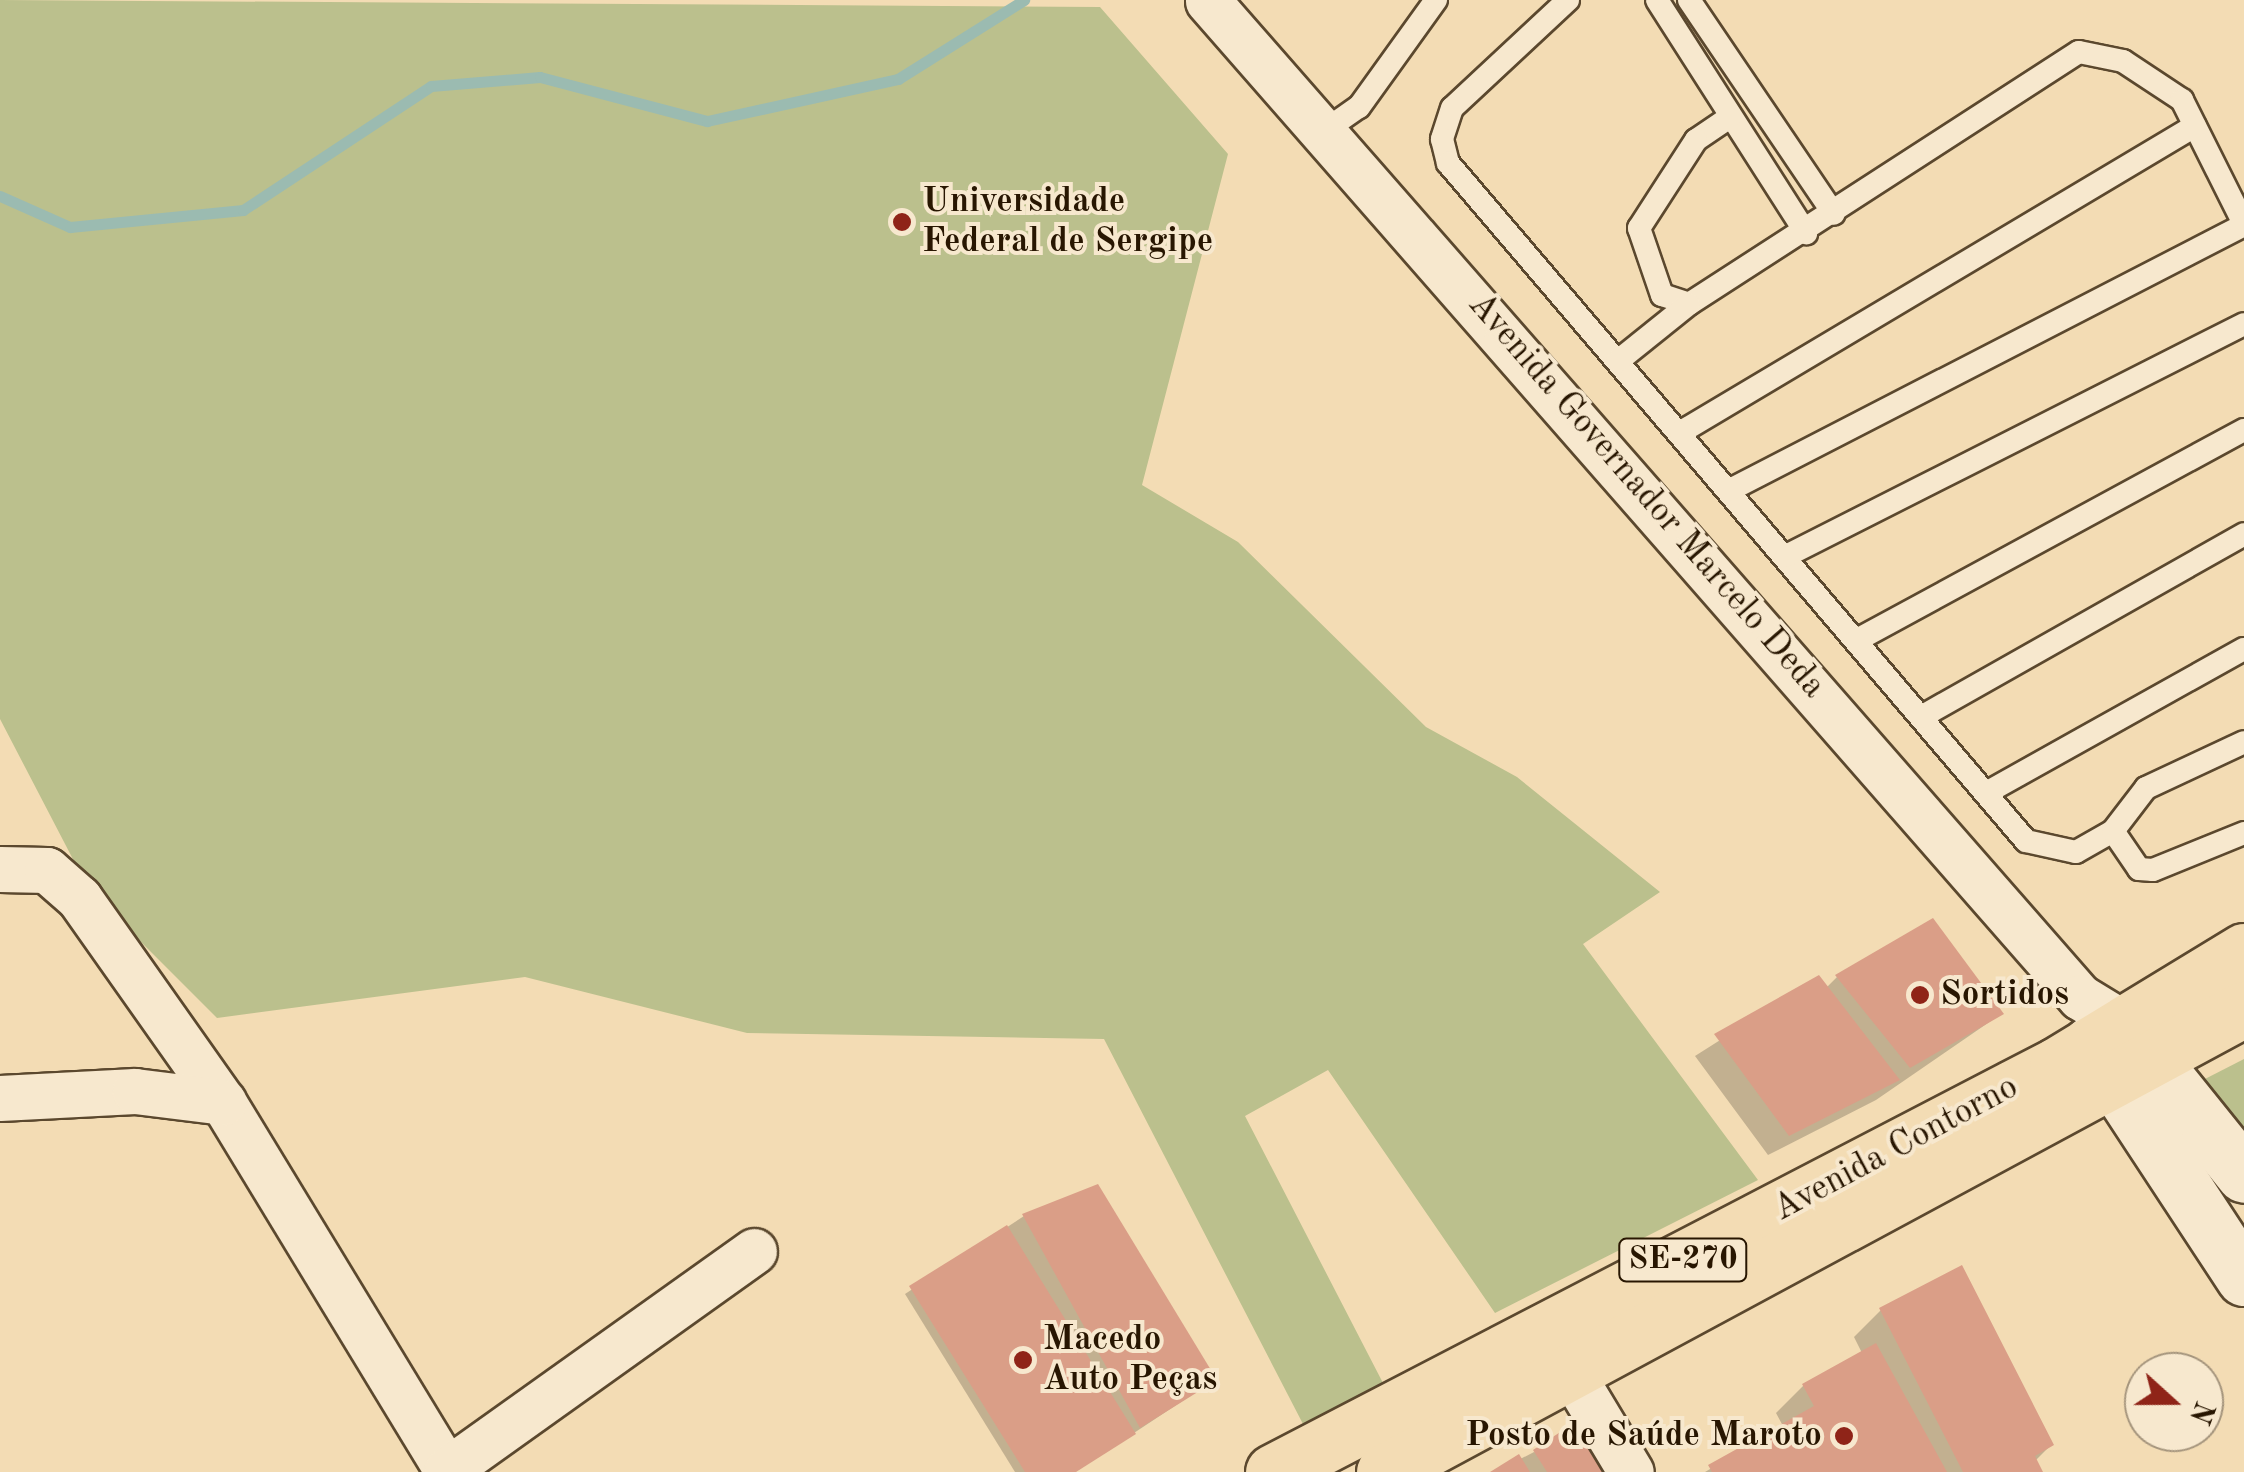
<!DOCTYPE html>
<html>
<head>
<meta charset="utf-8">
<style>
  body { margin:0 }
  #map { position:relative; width:2244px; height:1472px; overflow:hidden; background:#f3dcb4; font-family:"Old Standard TT",serif }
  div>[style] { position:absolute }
  .green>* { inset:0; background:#bbc08d }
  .shadow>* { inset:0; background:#0003 }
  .stream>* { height:11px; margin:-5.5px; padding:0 5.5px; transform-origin:5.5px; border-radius:5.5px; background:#9bbbb1 }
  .building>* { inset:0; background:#da9e87 }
  .roads { filter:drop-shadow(2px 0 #5b482e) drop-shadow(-2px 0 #5b482e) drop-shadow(0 2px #5b482e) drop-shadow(0 -2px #5b482e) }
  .service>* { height:22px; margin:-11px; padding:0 11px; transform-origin:11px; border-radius:11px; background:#f7e8ce }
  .minor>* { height:45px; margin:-22.5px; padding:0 22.5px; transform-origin:22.5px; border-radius:22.5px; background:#f7e8ce }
  .secondary>* { height:55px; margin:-27.5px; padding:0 27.5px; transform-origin:27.5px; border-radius:27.5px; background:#f7e8ce }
  .primary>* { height:55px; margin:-27.5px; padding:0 27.5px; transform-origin:27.5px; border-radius:27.5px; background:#f3dcb4 }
  .dots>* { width:28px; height:28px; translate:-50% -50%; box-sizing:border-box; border:5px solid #f7e8ce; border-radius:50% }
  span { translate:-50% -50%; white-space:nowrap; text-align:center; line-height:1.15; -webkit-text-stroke:8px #f7e8ce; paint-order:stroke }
  .shield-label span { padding:2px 8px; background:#f7e8ce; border:2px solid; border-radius:8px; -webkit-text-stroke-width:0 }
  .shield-label { font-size:32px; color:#281601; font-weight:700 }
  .poi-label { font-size:35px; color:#281601; font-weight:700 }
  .left { translate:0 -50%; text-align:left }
  .right { translate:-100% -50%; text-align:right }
  .street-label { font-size:35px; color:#281601 }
  .north { position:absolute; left:2124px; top:1352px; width:100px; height:100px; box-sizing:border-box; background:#f7e8ce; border:2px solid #a4947c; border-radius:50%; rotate:111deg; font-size:28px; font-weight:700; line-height:40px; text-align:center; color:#281601 }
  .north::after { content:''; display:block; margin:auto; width:35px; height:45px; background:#8f2418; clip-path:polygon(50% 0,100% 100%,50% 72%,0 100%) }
</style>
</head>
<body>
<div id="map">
  <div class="green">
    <div style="clip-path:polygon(0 0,1100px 7px,1228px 154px,1142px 485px,1238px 542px,1426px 727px,1517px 777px,1660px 892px,1583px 944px,1758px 1180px,1495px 1313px,1328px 1070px,1245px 1116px,1383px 1383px,1303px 1424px,1104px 1039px,747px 1033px,525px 977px,217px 1018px,89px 890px,0 719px)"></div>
    <div style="clip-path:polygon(2244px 1059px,2244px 1130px,2203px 1080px)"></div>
  </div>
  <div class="shadow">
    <div style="clip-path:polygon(1837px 977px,2001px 1014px,1876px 1100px,1768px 1155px,1695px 1056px,1818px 978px,1826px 988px)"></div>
    <div style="clip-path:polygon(1024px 1216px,1214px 1380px,1075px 1472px,1015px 1472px,905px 1294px)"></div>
    <div style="clip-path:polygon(1881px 1310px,2051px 1445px,2035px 1461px,2040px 1472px,1705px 1472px,1783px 1426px,1776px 1413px,1803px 1386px,1862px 1353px,1854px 1337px)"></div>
    <div style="clip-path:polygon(1534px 1452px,1602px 1472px,1495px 1472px)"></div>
  </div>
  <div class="stream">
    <div style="left:0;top:196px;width:77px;rotate:23.9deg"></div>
    <div style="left:70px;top:227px;width:174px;rotate:-5.6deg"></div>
    <div style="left:243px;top:210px;width:225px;rotate:-33.4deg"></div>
    <div style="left:431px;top:86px;width:109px;rotate:-4.7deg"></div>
    <div style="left:540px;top:77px;width:173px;rotate:14.8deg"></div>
    <div style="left:707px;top:121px;width:196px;rotate:-12.4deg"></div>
    <div style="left:898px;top:79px;width:149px;rotate:-32.1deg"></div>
  </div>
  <div class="building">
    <div style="clip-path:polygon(1933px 918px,2004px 1014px,1910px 1068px,1835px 975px)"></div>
    <div style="clip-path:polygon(1819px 975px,1900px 1080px,1789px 1136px,1714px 1034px)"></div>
    <div style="clip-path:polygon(1098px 1184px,1217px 1380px,1140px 1428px,1022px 1214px)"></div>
    <div style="clip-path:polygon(1007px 1225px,1136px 1434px,1076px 1472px,1025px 1472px,909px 1286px)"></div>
    <div style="clip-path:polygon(1962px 1265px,2054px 1445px,2035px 1456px,2043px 1472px,1963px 1472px,1879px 1308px)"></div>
    <div style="clip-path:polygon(1876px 1343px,1947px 1472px,1712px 1472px,1708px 1465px,1814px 1406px,1802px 1384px)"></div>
    <div style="clip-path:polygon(1574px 1423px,1605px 1472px,1547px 1472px,1533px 1450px)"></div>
    <div style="clip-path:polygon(1519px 1454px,1530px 1472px,1490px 1472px)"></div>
  </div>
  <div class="roads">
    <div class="service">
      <div style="left:1568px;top:0;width:158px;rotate:137deg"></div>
      <div style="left:1452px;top:108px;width:33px;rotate:108deg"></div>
      <div style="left:1442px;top:139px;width:25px;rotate:76deg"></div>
      <div style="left:1448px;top:163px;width:891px;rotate:49.55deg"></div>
      <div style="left:2026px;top:841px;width:51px;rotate:12.4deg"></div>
      <div style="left:2076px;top:852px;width:43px;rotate:-29.6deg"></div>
      <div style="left:2113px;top:831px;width:54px;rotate:-52.5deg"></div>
      <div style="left:2146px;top:788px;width:108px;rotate:-25.1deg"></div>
      <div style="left:1657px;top:0;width:277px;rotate:57.4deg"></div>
      <div style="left:1689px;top:0;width:258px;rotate:55.9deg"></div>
      <div style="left:1730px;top:117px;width:41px;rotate:145.9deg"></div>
      <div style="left:1696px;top:140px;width:105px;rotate:122.9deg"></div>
      <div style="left:1639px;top:228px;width:71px;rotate:71.1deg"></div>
      <div style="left:1662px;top:295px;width:28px;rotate:18deg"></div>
      <div style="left:1689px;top:304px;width:464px;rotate:-32.9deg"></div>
      <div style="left:2079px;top:52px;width:45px;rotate:11.6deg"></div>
      <div style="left:2123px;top:61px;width:71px;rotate:33.5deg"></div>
      <div style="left:2182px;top:100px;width:139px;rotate:63.4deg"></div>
      <div style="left:1327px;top:129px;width:39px;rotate:-35deg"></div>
      <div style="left:1359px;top:107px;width:132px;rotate:-54.3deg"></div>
      <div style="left:1618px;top:361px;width:91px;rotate:-38.8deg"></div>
      <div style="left:1681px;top:432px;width:598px;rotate:-30.77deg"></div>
      <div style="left:1730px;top:490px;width:578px;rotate:-27.27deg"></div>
      <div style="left:1786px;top:556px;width:513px;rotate:-26.86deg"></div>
      <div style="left:1857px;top:640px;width:440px;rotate:-28.5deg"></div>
      <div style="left:1921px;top:717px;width:371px;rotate:-29.5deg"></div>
      <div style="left:1986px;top:793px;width:295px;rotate:-29.2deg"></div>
      <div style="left:2113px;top:831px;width:46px;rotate:55.6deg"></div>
      <div style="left:2139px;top:869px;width:14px;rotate:4deg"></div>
      <div style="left:2153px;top:870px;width:98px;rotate:-22.1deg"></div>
    </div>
    <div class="minor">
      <div style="left:1208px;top:1px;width:1324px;rotate:48.8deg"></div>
      <div style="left:2080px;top:997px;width:48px;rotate:31.4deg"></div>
      <div style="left:0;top:869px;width:47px;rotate:1.2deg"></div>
      <div style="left:47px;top:870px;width:43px;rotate:41.2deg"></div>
      <div style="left:79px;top:898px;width:250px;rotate:54.8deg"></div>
      <div style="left:223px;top:1102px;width:433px;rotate:58.7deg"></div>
      <div style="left:0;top:1098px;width:135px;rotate:-3deg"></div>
      <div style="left:135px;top:1091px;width:89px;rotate:7.1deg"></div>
      <div style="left:1572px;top:1374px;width:114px;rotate:59deg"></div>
      <div style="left:447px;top:1470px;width:377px;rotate:-35.5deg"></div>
    </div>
    <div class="secondary">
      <div style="left:2121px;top:1022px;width:196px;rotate:51.2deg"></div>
      <div style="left:2090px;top:1044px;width:280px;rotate:56.7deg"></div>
    </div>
    <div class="primary">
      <div style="left:1273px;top:1472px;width:883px;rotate:-27.44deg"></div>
      <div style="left:2057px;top:1065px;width:219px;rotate:-31.4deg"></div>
      <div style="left:1384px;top:1472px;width:977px;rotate:-28.3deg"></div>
    </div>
  </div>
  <div class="dots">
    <div style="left:902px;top:222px;background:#8f2418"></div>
    <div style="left:1920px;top:995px;background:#8f2418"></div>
    <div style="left:1023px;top:1360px;background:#8f2418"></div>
    <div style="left:1844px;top:1436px;background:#8f2418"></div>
  </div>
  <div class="shield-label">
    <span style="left:1683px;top:1260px">SE-270</span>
  </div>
  <div class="poi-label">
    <span class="left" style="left:922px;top:222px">Universidade<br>Federal de Sergipe</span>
    <span class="left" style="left:1940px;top:995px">Sortidos</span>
    <span class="left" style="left:1043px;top:1360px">Macedo<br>Auto Peças</span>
    <span class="right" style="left:1822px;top:1436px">Posto de Saúde Maroto</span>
  </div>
  <div class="street-label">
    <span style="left:1646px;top:496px;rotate:49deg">Avenida Governador Marcelo Deda</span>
    <span style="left:1896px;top:1149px;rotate:-28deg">Avenida Contorno</span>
  </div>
  <div class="north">N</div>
</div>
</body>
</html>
